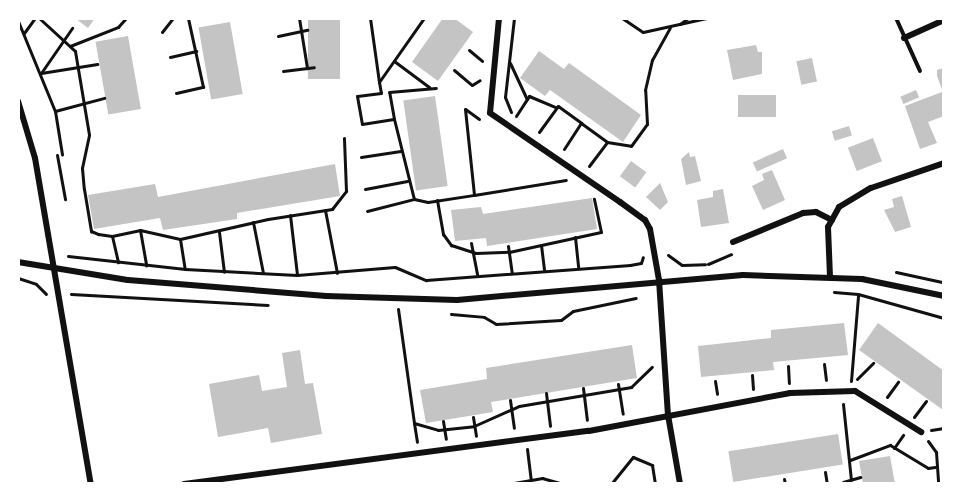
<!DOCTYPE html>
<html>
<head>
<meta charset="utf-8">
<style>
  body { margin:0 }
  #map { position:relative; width:962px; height:502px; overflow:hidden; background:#fff; font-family:Raleway,sans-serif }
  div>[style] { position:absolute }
  .building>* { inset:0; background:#c4c4c4; transform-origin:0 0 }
  .path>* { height:3px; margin:-1.5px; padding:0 1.5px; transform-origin:1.5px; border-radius:1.5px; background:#111 }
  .service>* { height:4px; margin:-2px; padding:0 2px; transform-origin:2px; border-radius:2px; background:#111 }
  .minor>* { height:6px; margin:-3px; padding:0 3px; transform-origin:3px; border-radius:3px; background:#111 }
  span { translate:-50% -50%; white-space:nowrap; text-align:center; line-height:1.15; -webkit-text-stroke:5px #fff; paint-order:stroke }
  .frame { position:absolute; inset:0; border:20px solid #fff; pointer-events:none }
</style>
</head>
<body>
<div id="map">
  <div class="building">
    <div style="clip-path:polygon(75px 18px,95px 18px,88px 28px)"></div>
    <div style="left:308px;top:18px;width:32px;height:61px"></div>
    <div style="clip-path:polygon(443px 18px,454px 18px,473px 32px,438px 81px,412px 62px)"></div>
    <div style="left:230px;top:22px;width:73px;height:32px;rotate:80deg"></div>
    <div style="left:128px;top:36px;width:74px;height:33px;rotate:80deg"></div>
    <div style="clip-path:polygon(756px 45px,758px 52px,762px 52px,762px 74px,733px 80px,727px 50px)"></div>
    <div style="clip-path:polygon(539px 51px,564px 69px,569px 63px,641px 115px,623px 142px,550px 90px,545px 96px,520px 78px)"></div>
    <div style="left:812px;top:58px;width:24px;height:16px;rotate:78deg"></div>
    <div style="clip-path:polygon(943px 68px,944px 72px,944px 95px,937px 76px,937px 70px)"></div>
    <div style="left:916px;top:90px;width:8px;height:17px;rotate:67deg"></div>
    <div style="clip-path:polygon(942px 92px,944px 116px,928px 122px,937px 143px,920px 149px,905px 106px)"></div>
    <div style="left:776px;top:95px;width:22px;height:38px;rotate:90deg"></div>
    <div style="left:435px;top:96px;width:91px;height:32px;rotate:82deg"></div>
    <div style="left:849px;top:126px;width:10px;height:18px;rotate:73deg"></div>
    <div style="left:873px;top:138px;width:25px;height:27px;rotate:69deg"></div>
    <div style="left:783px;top:149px;width:10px;height:33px;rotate:66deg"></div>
    <div style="clip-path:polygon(689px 152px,690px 157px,695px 156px,701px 181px,686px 185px,681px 159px)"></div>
    <div style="left:631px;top:161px;width:19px;height:19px;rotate:36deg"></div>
    <div style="clip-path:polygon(335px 164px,340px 196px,237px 213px,237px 219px,163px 230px,160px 218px,94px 229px,88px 195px,155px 184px,158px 197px)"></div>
    <div style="clip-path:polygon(772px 170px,785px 200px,763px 210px,752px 186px,764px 180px,762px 174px)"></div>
    <div style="clip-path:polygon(660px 183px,668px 202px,660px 210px,646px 197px)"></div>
    <div style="clip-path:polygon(723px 189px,729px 223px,701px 227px,697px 200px,713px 197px,713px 191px)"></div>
    <div style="clip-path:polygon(902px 196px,911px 227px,895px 232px,884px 210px,894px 207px,892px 199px)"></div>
    <div style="clip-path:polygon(592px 198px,597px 229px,487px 246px,486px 238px,455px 241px,451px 210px,481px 207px,483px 214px)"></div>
    <div style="clip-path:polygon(844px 323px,848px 355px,773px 362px,774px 370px,701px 377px,698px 346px,771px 338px,771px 330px)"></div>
    <div style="clip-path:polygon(878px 323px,944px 371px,943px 410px,859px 350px)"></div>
    <div style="clip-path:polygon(632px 345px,637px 378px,491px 402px,493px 412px,426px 423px,420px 390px,487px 379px,486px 368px)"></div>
    <div style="clip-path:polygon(300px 350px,305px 384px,313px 383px,322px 434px,271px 443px,268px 428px,218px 437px,209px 384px,259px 375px,262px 391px,287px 387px,282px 353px)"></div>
    <div style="left:838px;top:434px;width:31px;height:111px;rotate:81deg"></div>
    <div style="clip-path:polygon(890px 456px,895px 484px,863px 484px,859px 461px)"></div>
  </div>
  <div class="path">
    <div style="left:39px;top:18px;width:49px;rotate:42.5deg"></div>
    <div style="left:75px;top:51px;width:85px;rotate:80.5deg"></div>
    <div style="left:89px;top:135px;width:34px;rotate:102deg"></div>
    <div style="left:82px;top:168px;width:21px;rotate:85deg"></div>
    <div style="left:84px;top:189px;width:43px;rotate:80.5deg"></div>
    <div style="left:91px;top:231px;width:8px;rotate:23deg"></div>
    <div style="left:98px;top:234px;width:14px;rotate:8deg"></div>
    <div style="left:112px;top:236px;width:29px;rotate:-12deg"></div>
    <div style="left:140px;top:230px;width:41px;rotate:12.7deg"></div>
    <div style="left:180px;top:239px;width:90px;rotate:-12.8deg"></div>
    <div style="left:268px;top:219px;width:65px;rotate:-8.9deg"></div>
    <div style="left:332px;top:209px;width:23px;rotate:-52deg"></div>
    <div style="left:346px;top:191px;width:53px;rotate:-92.2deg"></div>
    <div style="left:299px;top:18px;width:51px;rotate:80.9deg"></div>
    <div style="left:370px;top:18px;width:65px;rotate:82deg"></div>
    <div style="left:379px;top:82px;width:78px;rotate:-54.9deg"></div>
    <div style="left:622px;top:18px;width:25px;rotate:34deg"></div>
    <div style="left:643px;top:32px;width:65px;rotate:-12.5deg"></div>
    <div style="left:18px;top:21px;width:97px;rotate:67.7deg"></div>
    <div style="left:55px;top:111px;width:44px;rotate:80.8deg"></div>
    <div style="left:680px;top:24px;width:10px;rotate:-37deg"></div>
    <div style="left:162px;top:32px;width:18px;rotate:-52deg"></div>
    <div style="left:24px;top:33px;width:19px;rotate:-54deg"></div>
    <div style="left:278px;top:36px;width:30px;rotate:-12deg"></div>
    <div style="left:70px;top:46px;width:52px;rotate:-21.6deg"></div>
    <div style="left:118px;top:27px;width:12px;rotate:-48deg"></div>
    <div style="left:469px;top:50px;width:17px;rotate:40deg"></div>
    <div style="left:170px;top:57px;width:27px;rotate:-13deg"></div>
    <div style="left:394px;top:61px;width:44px;rotate:36.6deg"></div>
    <div style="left:510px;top:63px;width:40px;rotate:65deg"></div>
    <div style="left:454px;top:70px;width:23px;rotate:40deg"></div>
    <div style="left:472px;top:85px;width:9px;rotate:-32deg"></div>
    <div style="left:283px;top:71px;width:31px;rotate:-7deg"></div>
    <div style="left:41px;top:73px;width:57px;rotate:-9.1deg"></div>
    <div style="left:41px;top:73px;width:55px;rotate:-55.4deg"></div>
    <div style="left:379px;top:82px;width:11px;rotate:80deg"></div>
    <div style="left:381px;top:93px;width:24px;rotate:173deg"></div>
    <div style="left:357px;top:96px;width:28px;rotate:80deg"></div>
    <div style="left:362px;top:124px;width:32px;rotate:-9deg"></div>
    <div style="left:394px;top:119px;width:27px;rotate:-100deg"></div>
    <div style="left:389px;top:92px;width:47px;rotate:-4.9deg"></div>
    <div style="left:176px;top:93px;width:28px;rotate:-13deg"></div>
    <div style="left:203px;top:87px;width:71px;rotate:-102.3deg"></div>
    <div style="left:55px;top:111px;width:51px;rotate:-14.9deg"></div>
    <div style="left:511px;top:112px;width:16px;rotate:-112deg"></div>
    <div style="left:505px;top:97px;width:80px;rotate:-83.5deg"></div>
    <div style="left:516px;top:116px;width:24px;rotate:-57deg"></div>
    <div style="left:529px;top:96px;width:30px;rotate:23deg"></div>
    <div style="left:394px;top:119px;width:82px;rotate:76deg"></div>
    <div style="left:414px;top:199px;width:14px;rotate:12deg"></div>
    <div style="left:428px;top:202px;width:47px;rotate:-8.7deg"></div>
    <div style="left:479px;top:119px;width:17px;rotate:-144deg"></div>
    <div style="left:465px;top:109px;width:86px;rotate:84deg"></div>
    <div style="left:474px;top:195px;width:93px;rotate:-9.3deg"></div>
    <div style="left:539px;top:132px;width:32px;rotate:-54deg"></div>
    <div style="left:558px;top:106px;width:29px;rotate:36deg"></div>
    <div style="left:564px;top:149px;width:31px;rotate:-57deg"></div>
    <div style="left:581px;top:123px;width:32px;rotate:36deg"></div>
    <div style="left:607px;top:142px;width:24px;rotate:9deg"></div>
    <div style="left:631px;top:146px;width:27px;rotate:-54deg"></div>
    <div style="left:647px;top:124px;width:34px;rotate:-93deg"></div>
    <div style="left:645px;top:90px;width:31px;rotate:-77deg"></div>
    <div style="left:652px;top:60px;width:37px;rotate:-61deg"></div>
    <div style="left:57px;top:155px;width:45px;rotate:79.7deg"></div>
    <div style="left:361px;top:157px;width:40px;rotate:-8.5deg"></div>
    <div style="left:589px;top:166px;width:30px;rotate:-53deg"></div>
    <div style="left:365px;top:189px;width:43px;rotate:-10.8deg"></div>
    <div style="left:437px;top:200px;width:35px;rotate:80deg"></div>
    <div style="left:443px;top:234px;width:14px;rotate:54deg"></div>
    <div style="left:451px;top:245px;width:26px;rotate:18deg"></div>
    <div style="left:476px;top:253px;width:33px;rotate:-2deg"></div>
    <div style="left:509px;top:252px;width:94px;rotate:-12.3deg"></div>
    <div style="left:601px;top:232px;width:34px;rotate:-102deg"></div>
    <div style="left:325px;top:210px;width:64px;rotate:79.2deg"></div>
    <div style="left:367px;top:211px;width:49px;rotate:-14.3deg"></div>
    <div style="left:290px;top:215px;width:60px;rotate:83.3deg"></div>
    <div style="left:253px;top:222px;width:52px;rotate:78.9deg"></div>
    <div style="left:140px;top:230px;width:36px;rotate:80deg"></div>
    <div style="left:219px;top:232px;width:40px;rotate:82.9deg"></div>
    <div style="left:112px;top:236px;width:27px;rotate:77deg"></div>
    <div style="left:575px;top:237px;width:31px;rotate:84deg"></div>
    <div style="left:180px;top:239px;width:30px;rotate:81deg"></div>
    <div style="left:471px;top:243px;width:33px;rotate:79deg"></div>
    <div style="left:541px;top:245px;width:25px;rotate:83deg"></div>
    <div style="left:508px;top:246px;width:27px;rotate:82deg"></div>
    <div style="left:668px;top:255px;width:17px;rotate:36deg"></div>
    <div style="left:682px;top:265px;width:23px;rotate:-2deg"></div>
    <div style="left:68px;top:256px;width:118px;rotate:6.3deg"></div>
    <div style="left:185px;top:269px;width:112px;rotate:3.1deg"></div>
    <div style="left:297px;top:275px;width:98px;rotate:-4.7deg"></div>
    <div style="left:395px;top:267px;width:34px;rotate:23deg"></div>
    <div style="left:426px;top:280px;width:205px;rotate:-4.2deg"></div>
    <div style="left:630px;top:265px;width:11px;rotate:-10deg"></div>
    <div style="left:641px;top:263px;width:6px;rotate:-72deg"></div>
    <div style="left:708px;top:264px;width:25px;rotate:-23deg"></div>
    <div style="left:896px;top:272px;width:47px;rotate:12.3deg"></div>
    <div style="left:18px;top:278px;width:19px;rotate:18deg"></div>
    <div style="left:36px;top:284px;width:14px;rotate:45deg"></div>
    <div style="left:834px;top:292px;width:24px;rotate:5deg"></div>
    <div style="left:858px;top:294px;width:89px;rotate:15.6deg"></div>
    <div style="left:71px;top:294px;width:197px;rotate:3.2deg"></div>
    <div style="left:398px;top:309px;width:115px;rotate:82deg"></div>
    <div style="left:414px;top:423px;width:25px;rotate:16deg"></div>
    <div style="left:438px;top:430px;width:36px;rotate:-6deg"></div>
    <div style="left:474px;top:426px;width:49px;rotate:-24deg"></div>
    <div style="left:519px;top:406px;width:114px;rotate:-9.6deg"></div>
    <div style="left:631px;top:387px;width:29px;rotate:-44deg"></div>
    <div style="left:451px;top:314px;width:33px;rotate:5deg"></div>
    <div style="left:484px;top:317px;width:14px;rotate:30deg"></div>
    <div style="left:496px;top:324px;width:65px;rotate:-3.5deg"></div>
    <div style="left:561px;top:320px;width:15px;rotate:-37deg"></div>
    <div style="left:573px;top:311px;width:64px;rotate:-11.7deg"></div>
    <div style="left:824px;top:364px;width:16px;rotate:83deg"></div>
    <div style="left:788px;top:366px;width:17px;rotate:87deg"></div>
    <div style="left:752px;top:375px;width:14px;rotate:86deg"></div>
    <div style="left:857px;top:379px;width:23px;rotate:-45deg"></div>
    <div style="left:715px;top:381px;width:13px;rotate:81deg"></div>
    <div style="left:851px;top:381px;width:86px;rotate:-85.3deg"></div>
    <div style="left:618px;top:384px;width:30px;rotate:81deg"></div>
    <div style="left:583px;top:388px;width:32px;rotate:83deg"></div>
    <div style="left:546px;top:393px;width:33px;rotate:83deg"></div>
    <div style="left:887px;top:397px;width:19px;rotate:-54deg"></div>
    <div style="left:510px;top:400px;width:28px;rotate:82deg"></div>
    <div style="left:843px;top:404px;width:76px;rotate:84deg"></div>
    <div style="left:473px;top:417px;width:19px;rotate:81deg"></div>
    <div style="left:914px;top:417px;width:20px;rotate:-53deg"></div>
    <div style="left:443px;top:421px;width:18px;rotate:81deg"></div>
    <div style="left:414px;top:423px;width:19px;rotate:81deg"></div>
    <div style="left:931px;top:430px;width:13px;rotate:-9deg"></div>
    <div style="left:928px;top:441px;width:14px;rotate:54deg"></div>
    <div style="left:936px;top:452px;width:32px;rotate:86deg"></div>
    <div style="left:894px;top:448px;width:16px;rotate:-55deg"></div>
    <div style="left:527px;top:449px;width:31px;rotate:83deg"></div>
    <div style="left:850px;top:460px;width:43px;rotate:-20.6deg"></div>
    <div style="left:890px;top:445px;width:44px;rotate:31.2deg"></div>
    <div style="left:928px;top:468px;width:7px;rotate:-8deg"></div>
    <div style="left:825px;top:472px;width:12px;rotate:81deg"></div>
    <div style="left:784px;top:479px;width:5px;rotate:79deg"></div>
    <div style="left:843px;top:482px;width:18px;rotate:-16deg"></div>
    <div style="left:508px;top:484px;width:35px;rotate:-10deg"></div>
    <div style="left:542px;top:478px;width:22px;rotate:16deg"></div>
    <div style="left:611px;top:484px;width:35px;rotate:-51deg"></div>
    <div style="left:633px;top:457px;width:21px;rotate:23deg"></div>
    <div style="left:652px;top:465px;width:19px;rotate:81deg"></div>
    <div style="left:830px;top:484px;width:13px"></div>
  </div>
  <div class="service">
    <div style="left:896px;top:18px;width:58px;rotate:65.6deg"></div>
  </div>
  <div class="minor">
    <div style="left:499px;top:18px;width:95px;rotate:95.4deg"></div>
    <div style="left:490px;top:113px;width:158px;rotate:34.4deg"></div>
    <div style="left:620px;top:202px;width:31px;rotate:36deg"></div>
    <div style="left:645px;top:220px;width:10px;rotate:61deg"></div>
    <div style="left:650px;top:229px;width:52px;rotate:80deg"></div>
    <div style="left:659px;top:280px;width:135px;rotate:86.2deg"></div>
    <div style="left:668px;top:415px;width:70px;rotate:80.1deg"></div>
    <div style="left:904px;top:38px;width:44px;rotate:-24.2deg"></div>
    <div style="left:18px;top:101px;width:59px;rotate:73.4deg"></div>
    <div style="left:35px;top:158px;width:331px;rotate:80.3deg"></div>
    <div style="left:733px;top:242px;width:76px;rotate:-22.5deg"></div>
    <div style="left:803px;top:213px;width:13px;rotate:-4deg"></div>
    <div style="left:816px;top:212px;width:18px;rotate:27deg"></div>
    <div style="left:18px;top:262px;width:111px;rotate:9.3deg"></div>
    <div style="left:128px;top:280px;width:199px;rotate:4.6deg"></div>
    <div style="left:326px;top:296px;width:131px;rotate:1.7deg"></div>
    <div style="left:457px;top:300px;width:287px;rotate:-5deg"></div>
    <div style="left:743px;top:275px;width:119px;rotate:1.9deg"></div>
    <div style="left:862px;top:279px;width:84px;rotate:11.7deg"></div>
    <div style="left:830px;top:277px;width:50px;rotate:-92.3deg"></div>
    <div style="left:828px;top:227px;width:23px;rotate:-61deg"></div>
    <div style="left:839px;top:207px;width:37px;rotate:-31deg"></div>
    <div style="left:871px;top:188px;width:77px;rotate:-18.9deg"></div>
    <div style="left:184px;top:484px;width:408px;rotate:-7.5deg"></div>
    <div style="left:589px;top:431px;width:205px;rotate:-10.7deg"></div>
    <div style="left:790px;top:393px;width:65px;rotate:-1.8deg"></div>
    <div style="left:855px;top:391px;width:78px;rotate:31.8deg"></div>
  </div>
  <div class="frame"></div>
</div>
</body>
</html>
